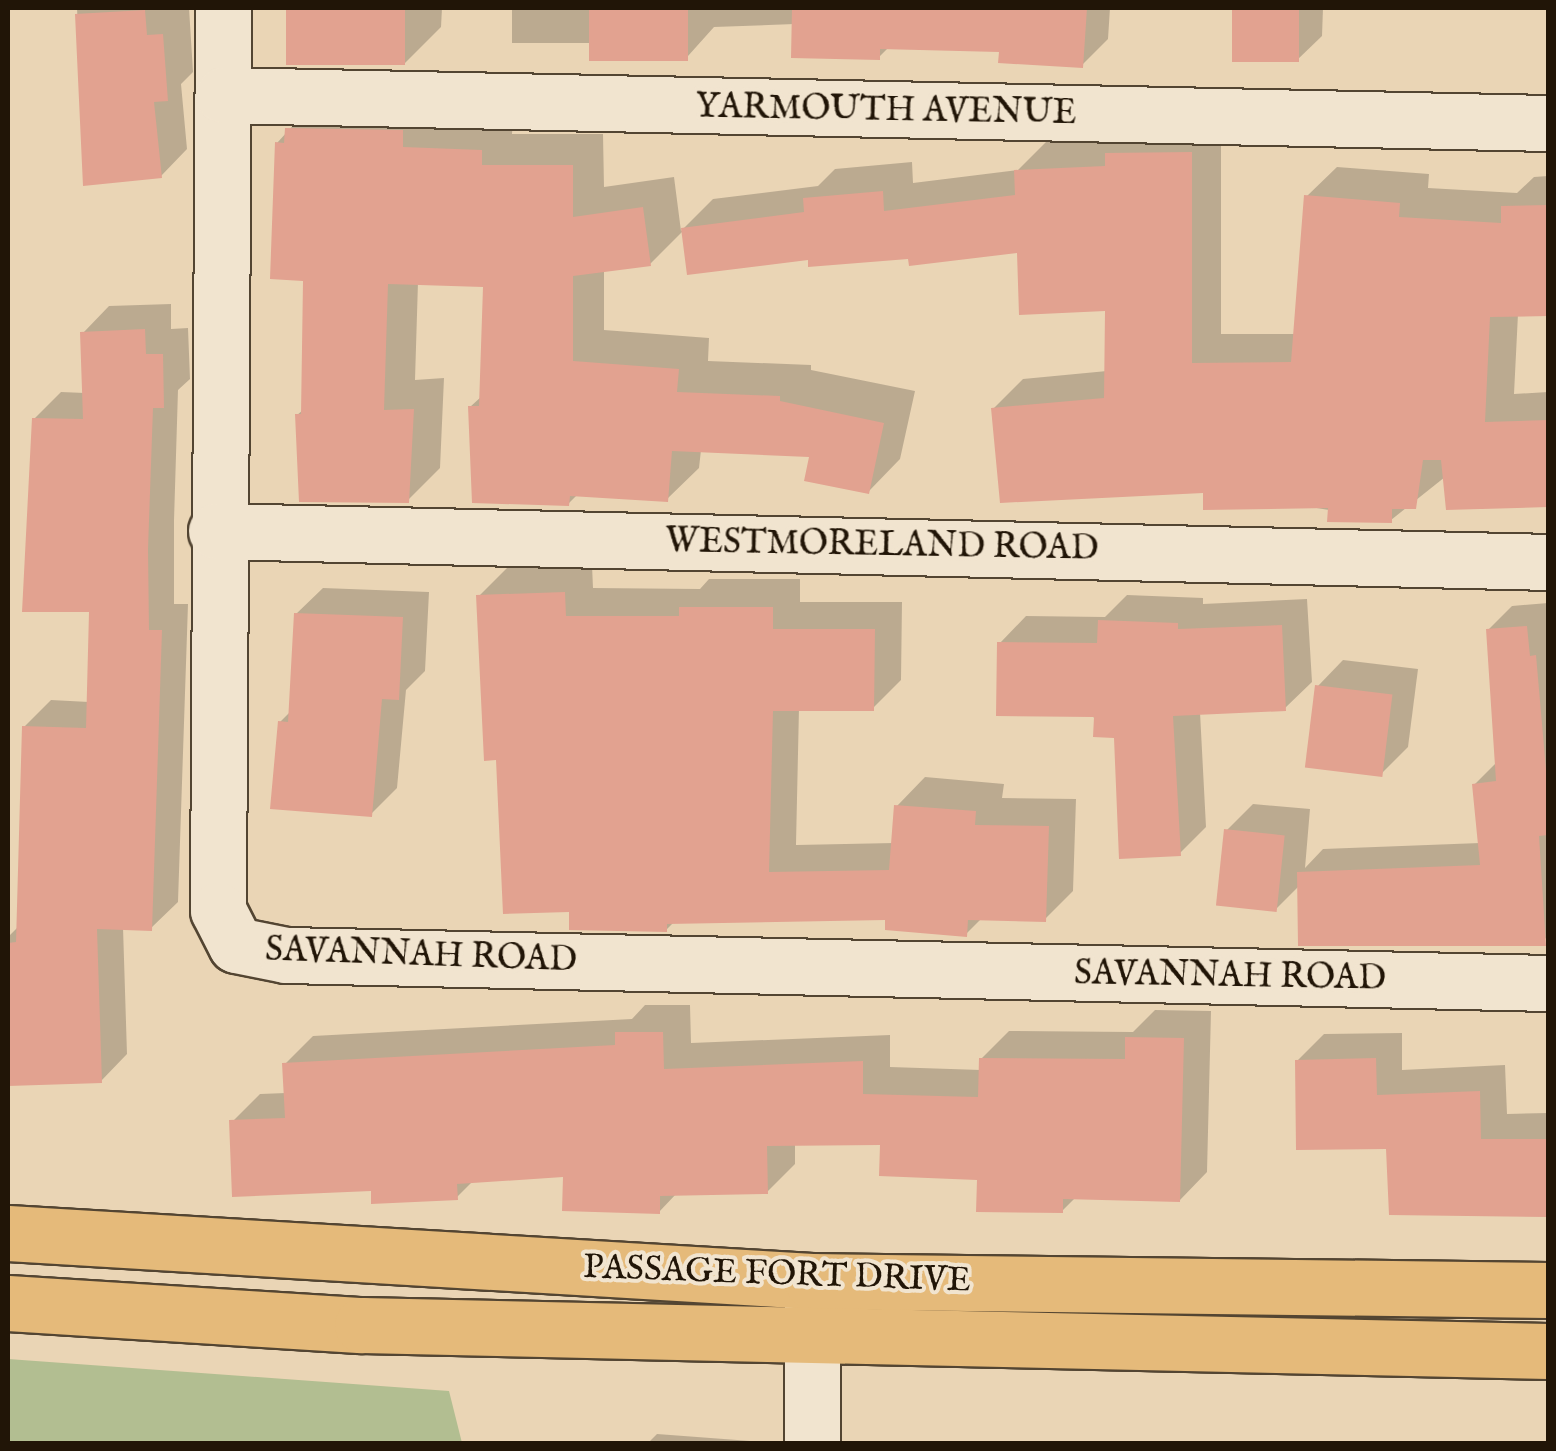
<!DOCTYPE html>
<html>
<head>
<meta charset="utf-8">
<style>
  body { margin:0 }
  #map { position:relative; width:1556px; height:1451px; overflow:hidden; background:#ead5b5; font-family:"IM FELL English",serif }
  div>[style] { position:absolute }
  .green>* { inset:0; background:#b2be91 }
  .shadow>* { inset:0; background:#0003 }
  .building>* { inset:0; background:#e2a290; transform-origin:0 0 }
  .roads { filter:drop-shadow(2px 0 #534532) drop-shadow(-2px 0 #534532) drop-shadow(0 2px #534532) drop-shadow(0 -2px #534532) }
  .minor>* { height:55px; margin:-27.5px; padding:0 27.5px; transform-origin:27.5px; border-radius:27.5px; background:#f1e4cf }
  .major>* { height:55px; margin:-27.5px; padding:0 27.5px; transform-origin:27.5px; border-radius:27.5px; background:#e5ba7a }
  span { translate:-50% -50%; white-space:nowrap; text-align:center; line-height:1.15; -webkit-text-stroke:8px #f1e4cf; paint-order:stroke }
  .street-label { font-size:35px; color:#211507 }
  .frame { position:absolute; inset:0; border:10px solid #211507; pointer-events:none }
</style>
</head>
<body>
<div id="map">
  <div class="green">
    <div style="clip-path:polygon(8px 1359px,449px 1391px,462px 1443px,8px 1443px)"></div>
  </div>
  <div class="shadow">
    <div style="clip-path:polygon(77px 8px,189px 8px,193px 72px,181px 84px,187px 149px,161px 176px,85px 183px)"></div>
    <div style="clip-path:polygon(290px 8px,442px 8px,441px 27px,403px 65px,288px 63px)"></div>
    <div style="clip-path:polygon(512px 8px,1110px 8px,1108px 39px,1082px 65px,1002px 50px,890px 46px,879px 57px,795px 24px,714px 27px,688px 56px,593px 43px,512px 43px)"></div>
    <div style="clip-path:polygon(1234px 8px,1323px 8px,1322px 36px,1295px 62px,1232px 59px)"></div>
    <div style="clip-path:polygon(319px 97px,513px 119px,512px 134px,603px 134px,604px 187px,674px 177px,681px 231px,713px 199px,818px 186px,835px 169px,912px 162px,913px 183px,1018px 170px,1047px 141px,1221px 123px,1221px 334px,1296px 334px,1307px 196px,1337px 167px,1429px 174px,1428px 188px,1517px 193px,1534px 177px,1548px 176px,1548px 314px,1518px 314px,1514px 394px,1548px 392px,1548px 504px,1448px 507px,1445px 477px,1391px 520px,1205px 490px,993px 409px,1023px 379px,1107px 371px,1107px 309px,1020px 250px,810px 257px,684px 230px,650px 264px,604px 269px,604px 330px,709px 338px,708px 361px,811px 365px,811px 370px,915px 391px,900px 459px,869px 491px,812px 454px,701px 450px,699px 468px,667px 499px,578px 494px,568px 504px,470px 407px,482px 396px,486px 285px,418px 282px,415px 380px,444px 378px,440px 468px,408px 500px,297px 415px,303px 410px,306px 278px,277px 143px)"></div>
    <div style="clip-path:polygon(171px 304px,171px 329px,188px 328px,190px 379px,178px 390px,174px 521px,174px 604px,188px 604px,178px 902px,151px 928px,123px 927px,127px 1054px,101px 1081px,8px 1083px,8px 937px,19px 926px,24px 727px,51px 700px,89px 702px,91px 610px,34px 419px,61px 392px,85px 393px,83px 333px,109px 306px)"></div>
    <div style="clip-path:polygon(592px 565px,593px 588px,700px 589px,709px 579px,800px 579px,800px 602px,902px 602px,901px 680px,873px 708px,799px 708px,796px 845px,894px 843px,897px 806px,925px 777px,1004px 784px,1002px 798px,1076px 799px,1073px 891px,1045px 919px,982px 918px,966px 934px,888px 917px,675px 921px,666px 930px,571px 909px,498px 758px,479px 596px,507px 568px)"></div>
    <div style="clip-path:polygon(323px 588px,429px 592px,425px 671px,406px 690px,397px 788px,371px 814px,280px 722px,291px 711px,296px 614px)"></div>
    <div style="clip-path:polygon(1127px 595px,1203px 598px,1203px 604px,1307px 599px,1312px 682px,1285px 708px,1200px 712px,1206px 827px,1179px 854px,1117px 736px,1000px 643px,1026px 616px,1105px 617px)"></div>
    <div style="clip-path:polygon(1548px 603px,1548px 939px,1299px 886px,1277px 908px,1226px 831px,1253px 804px,1310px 809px,1305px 868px,1323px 849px,1480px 843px,1475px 784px,1497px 762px,1488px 630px,1512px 606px)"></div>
    <div style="clip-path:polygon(1343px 660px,1418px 669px,1408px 747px,1381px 774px,1317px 687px)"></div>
    <div style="clip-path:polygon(645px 1005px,690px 1005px,691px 1043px,890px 1035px,890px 1067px,981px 1070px,981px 1059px,1009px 1031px,1133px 1032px,1155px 1010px,1211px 1011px,1207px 1172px,1180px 1200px,1076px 1197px,1062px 1211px,882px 1142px,795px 1143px,795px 1164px,767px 1192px,677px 1193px,659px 1212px,566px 1175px,474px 1180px,457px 1197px,373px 1188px,232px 1122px,260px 1094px,286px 1093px,285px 1064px,313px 1036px,632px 1019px)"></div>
    <div style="clip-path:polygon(1402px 1033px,1402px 1070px,1505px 1065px,1507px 1114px,1548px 1113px,1548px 1214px,1491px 1215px,1388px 1147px,1297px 1061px,1324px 1034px)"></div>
    <div style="clip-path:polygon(657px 1434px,789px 1444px,647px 1444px)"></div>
  </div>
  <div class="building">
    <div style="left:286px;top:8px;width:119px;height:57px"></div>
    <div style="left:589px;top:8px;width:99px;height:53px"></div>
    <div style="clip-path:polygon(792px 8px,1087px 8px,1083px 68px,998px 63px,999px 52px,880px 49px,880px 60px,791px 58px)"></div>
    <div style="left:1232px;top:8px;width:67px;height:54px"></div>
    <div style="clip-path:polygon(145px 10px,147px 35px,163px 34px,168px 101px,154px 102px,162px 178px,83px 186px,75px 14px)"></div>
    <div style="clip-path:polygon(285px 128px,403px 130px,403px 147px,482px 150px,482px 165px,573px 165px,573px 217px,643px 207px,651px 266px,573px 276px,573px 361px,679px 369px,677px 392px,780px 396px,780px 401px,884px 423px,869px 494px,804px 481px,809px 457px,672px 451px,668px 502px,570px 496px,569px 506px,472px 503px,468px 406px,479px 406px,483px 287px,388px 284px,384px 410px,414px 409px,409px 503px,299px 502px,295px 414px,301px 414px,303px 281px,270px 279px,275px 142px,284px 143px)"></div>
    <div style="clip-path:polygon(1192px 152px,1192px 363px,1291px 362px,1304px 195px,1400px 203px,1399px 217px,1501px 223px,1501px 206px,1548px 205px,1548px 316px,1490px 317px,1485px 422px,1548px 420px,1548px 507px,1446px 510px,1441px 460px,1423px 460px,1416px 509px,1392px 509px,1392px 523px,1327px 522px,1328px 508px,1203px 510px,1203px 493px,1000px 503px,991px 408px,1104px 398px,1105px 311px,1019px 315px,1017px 253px,909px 266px,908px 259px,808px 267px,808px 260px,687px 275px,681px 228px,804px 212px,803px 198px,883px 191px,884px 211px,1015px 195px,1014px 170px,1105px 166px,1105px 153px)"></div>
    <div style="clip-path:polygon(145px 329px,146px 354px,163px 354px,164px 408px,153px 408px,148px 549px,149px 630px,162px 630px,152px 931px,97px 929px,102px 1083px,8px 1086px,8px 943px,16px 942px,22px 726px,86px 728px,89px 612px,22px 612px,32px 418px,83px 419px,80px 332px)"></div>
    <div style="clip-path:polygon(565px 592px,566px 616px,679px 616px,679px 607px,773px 607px,773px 629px,875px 629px,874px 711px,773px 711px,769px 872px,889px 870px,894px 805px,976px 811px,975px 825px,1049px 826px,1046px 922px,968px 920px,967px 937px,885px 930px,885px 920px,667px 924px,667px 932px,569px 930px,569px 912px,503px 914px,496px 760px,484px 761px,476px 595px)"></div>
    <div style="clip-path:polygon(294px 613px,403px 617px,399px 700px,382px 699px,372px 817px,270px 809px,278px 721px,288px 722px)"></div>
    <div style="clip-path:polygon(1098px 620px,1178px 623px,1178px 629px,1282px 625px,1286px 711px,1173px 716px,1181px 856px,1119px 859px,1114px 738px,1093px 737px,1094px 717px,996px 716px,997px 642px,1097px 643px)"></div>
    <div style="clip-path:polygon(1527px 626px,1530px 656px,1536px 655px,1548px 793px,1548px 835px,1539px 836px,1546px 946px,1298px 946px,1297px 872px,1480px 865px,1472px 784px,1496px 781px,1486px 629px)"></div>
    <div style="left:1315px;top:685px;width:78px;height:83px;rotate:7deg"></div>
    <div style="left:1224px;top:829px;width:61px;height:77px;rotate:6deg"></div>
    <div style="clip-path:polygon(615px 1032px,663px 1032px,664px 1069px,863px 1061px,863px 1094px,978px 1097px,979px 1058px,1125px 1059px,1125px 1037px,1184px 1038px,1180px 1202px,1063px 1199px,1063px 1213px,976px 1212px,977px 1180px,879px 1176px,880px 1145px,767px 1146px,768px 1194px,660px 1196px,660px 1214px,562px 1211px,563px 1177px,457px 1184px,458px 1200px,371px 1204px,371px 1191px,232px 1197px,229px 1120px,285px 1118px,282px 1063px,615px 1045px)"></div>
    <div style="clip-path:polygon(1376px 1058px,1377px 1095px,1480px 1091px,1481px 1139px,1548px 1139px,1548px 1217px,1389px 1215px,1386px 1149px,1296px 1150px,1295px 1060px)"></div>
  </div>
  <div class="roads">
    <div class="minor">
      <div style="left:223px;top:8px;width:902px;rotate:90.32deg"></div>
      <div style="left:218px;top:910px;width:39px;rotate:63deg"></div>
      <div style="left:236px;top:945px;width:51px;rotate:11.3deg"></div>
      <div style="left:286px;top:955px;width:1262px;rotate:1.27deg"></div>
      <div style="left:223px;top:95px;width:1325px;rotate:1.21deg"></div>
      <div style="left:216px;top:531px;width:1332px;rotate:1.33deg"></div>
      <div style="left:812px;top:1289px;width:155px;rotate:90deg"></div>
    </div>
    <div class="major">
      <div style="left:8px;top:1233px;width:805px;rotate:3.42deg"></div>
      <div style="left:812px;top:1281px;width:736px;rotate:0.7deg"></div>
      <div style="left:8px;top:1303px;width:355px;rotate:3.6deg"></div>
      <div style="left:362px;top:1325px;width:1186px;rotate:1.26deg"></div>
    </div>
  </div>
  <div class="street-label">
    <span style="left:886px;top:111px;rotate:1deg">YARMOUTH AVENUE</span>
    <span style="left:882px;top:546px;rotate:1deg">WESTMORELAND ROAD</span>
    <span style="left:421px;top:956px;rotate:2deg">SAVANNAH ROAD</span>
    <span style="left:1230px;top:977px;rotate:1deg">SAVANNAH ROAD</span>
    <span style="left:777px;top:1275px;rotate:2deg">PASSAGE FORT DRIVE</span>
  </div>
  <div class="frame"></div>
</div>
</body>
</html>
